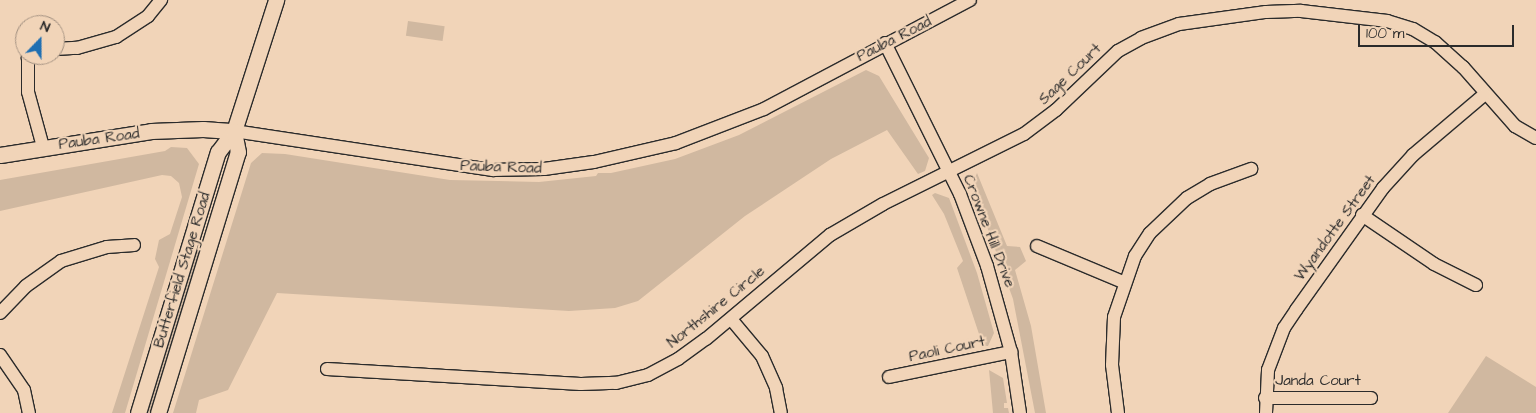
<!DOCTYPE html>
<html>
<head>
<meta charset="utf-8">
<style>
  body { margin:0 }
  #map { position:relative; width:1536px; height:413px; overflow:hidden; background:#f1d4b8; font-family:"Architects Daughter",sans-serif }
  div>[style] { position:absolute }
  .green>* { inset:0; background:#d0b8a0; transform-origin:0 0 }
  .roads { filter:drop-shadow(1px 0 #2b2b2b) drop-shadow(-1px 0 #2b2b2b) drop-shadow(0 1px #2b2b2b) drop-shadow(0 -1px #2b2b2b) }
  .minor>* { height:12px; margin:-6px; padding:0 6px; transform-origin:6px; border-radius:6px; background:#f1d4b8 }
  .major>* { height:15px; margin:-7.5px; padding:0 7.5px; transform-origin:7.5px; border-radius:7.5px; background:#f1d4b8 }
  span { translate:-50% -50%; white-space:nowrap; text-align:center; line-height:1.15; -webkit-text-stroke:4.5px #f1d4b8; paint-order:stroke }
  .street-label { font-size:15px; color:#2b2b2b }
  .north { position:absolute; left:15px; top:15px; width:50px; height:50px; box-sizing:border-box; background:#f1d4b8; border:1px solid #a29080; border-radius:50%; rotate:22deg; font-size:14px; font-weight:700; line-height:20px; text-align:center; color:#2b2b2b }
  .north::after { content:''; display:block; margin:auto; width:18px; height:22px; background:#1f6fb2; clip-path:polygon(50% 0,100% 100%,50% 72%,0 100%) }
  .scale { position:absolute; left:1358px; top:25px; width:156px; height:22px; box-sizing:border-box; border:2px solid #2b2b2b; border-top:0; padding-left:6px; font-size:15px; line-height:18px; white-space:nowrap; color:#2b2b2b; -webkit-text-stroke:4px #f1d4b8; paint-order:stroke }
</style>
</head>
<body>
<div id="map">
  <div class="green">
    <div style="left:408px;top:21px;width:37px;height:15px;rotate:8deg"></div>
    <div style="clip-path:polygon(866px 70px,879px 76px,929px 158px,925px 171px,918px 174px,887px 130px,831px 159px,745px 216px,638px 301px,615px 308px,569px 311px,277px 293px,228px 390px,199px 400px,196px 413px,173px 413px,251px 163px,262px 153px,285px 154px,450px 180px,539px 182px,596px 176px,598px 173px,611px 173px,675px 159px,739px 135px)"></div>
    <div style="clip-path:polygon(171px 147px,187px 148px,199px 164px,125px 413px,112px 413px,159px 267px,155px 259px,159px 240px,170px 234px,182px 197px,179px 183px,171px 176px,162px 175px,0 211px,0 180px,165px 151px)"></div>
    <div style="clip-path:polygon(224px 156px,200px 239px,198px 256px,151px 413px,144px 413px)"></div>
    <div style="clip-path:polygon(977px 173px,1007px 246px,1020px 247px,1026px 261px,1015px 270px,1031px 326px,1046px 413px,1035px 413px,1013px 299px,972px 185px)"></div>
    <div style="clip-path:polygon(935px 193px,949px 198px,977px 273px,994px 333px,988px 346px,983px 346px,957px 268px,963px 261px,944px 214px,932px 195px)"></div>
    <div style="clip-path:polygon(1486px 356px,1536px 387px,1536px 413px,1448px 413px)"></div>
    <div style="clip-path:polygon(989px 370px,1003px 378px,1007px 403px,1004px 403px,1004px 408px,1008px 408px,1009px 413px,993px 413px)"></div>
  </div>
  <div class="roads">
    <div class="minor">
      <div style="left:885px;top:43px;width:169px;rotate:63.6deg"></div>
      <div style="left:960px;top:194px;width:77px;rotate:69.4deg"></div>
      <div style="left:987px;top:266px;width:89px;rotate:74.4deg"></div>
      <div style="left:1011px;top:352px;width:62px;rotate:81.6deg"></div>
      <div style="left:55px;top:49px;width:22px;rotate:-3deg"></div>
      <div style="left:77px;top:48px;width:41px;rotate:-15.8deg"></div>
      <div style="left:116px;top:37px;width:38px;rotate:-33deg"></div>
      <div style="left:148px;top:16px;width:21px;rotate:-51deg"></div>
      <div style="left:35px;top:55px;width:8px;rotate:157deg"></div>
      <div style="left:28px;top:58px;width:34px;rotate:90deg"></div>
      <div style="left:28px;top:92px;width:57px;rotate:74.7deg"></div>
      <div style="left:234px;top:131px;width:262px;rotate:8.6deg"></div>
      <div style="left:493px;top:170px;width:51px;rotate:-1.1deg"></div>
      <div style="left:544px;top:169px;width:50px;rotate:-8deg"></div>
      <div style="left:594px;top:162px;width:84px;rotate:-13deg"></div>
      <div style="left:676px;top:143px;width:94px;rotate:-21.1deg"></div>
      <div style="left:764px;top:109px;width:233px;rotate:-27.9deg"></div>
      <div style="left:1362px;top:215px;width:87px;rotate:34.2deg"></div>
      <div style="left:1434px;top:264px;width:47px;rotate:26.6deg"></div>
      <div style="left:1037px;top:246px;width:93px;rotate:22.7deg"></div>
      <div style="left:0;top:313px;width:37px;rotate:-46deg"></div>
      <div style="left:26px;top:286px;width:43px;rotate:-35.5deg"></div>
      <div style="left:61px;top:261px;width:48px;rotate:-16.9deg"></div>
      <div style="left:107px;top:247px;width:27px;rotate:-4deg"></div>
      <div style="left:731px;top:319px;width:48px;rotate:50deg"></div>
      <div style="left:762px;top:356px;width:35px;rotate:66deg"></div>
      <div style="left:776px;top:388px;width:25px;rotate:79deg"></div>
      <div style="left:0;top:355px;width:42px;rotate:55.6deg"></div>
      <div style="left:24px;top:390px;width:24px;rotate:78deg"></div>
      <div style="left:327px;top:369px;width:254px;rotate:3.4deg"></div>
      <div style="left:581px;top:384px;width:35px;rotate:-2deg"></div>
      <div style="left:616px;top:383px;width:33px;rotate:-14deg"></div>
      <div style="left:648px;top:375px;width:34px;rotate:-28deg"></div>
      <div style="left:678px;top:359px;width:34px;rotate:-36deg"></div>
      <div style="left:706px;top:339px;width:162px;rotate:-40deg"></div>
      <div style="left:830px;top:235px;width:61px;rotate:-30.3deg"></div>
      <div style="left:883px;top:204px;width:157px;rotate:-26.4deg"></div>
      <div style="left:1024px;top:134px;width:40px;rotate:-37deg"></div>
      <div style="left:1056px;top:110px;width:86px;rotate:-43.6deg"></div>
      <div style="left:1118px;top:51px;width:26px;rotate:-29deg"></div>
      <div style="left:1141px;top:38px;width:40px;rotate:-20.2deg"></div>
      <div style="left:1179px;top:24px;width:88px;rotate:-7.9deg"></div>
      <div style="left:1266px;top:12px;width:35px;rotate:-2deg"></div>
      <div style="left:1301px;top:11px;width:87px;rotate:6.6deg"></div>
      <div style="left:1387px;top:21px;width:27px;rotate:17deg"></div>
      <div style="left:1413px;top:29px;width:26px;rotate:31deg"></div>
      <div style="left:1435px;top:42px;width:38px;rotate:42deg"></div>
      <div style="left:1463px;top:67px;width:79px;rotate:48.6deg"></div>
      <div style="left:1515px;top:126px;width:24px;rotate:30deg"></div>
      <div style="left:889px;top:377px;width:125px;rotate:-11.6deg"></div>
      <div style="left:1265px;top:398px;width:106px"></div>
      <div style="left:1118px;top:413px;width:48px;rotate:-97.1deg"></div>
      <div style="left:1112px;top:365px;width:48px;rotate:-87.6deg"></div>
      <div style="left:1114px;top:317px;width:65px;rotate:-71deg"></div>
      <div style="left:1135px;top:256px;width:27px;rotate:-57deg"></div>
      <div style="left:1150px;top:233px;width:51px;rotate:-43.4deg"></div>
      <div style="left:1187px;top:198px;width:27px;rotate:-31deg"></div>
      <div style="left:1210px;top:184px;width:44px;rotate:-20.1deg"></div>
      <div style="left:1266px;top:413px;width:43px;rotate:-87.3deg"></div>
      <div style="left:1268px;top:370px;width:45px;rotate:-69.1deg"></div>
      <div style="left:1284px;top:328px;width:22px;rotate:-56deg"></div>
      <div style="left:1296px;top:310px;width:150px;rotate:-54.5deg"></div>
      <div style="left:1383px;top:188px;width:45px;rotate:-47.7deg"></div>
      <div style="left:1413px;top:155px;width:94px;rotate:-40.3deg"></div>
    </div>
    <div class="major">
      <div style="left:0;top:155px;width:153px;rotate:-9deg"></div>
      <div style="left:151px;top:131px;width:52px;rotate:-2.2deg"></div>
      <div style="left:203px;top:129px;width:31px;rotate:4deg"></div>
      <div style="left:138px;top:413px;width:273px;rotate:-73deg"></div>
      <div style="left:218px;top:152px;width:26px;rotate:-53deg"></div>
      <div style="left:234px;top:131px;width:138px;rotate:-72.2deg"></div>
      <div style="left:158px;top:413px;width:273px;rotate:-73deg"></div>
      <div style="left:238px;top:152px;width:21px;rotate:-101deg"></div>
    </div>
  </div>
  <div class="street-label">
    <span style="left:894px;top:39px;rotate:-27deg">Pauba Road</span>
    <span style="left:1070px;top:74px;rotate:-44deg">Sage Court</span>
    <span style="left:99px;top:139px;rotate:-8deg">Pauba Road</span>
    <span style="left:501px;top:167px;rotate:2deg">Pauba Road</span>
    <span style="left:1335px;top:228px;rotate:-54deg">Wyandotte Street</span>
    <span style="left:989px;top:231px;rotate:69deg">Crowne Hill Drive</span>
    <span style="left:182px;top:270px;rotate:-73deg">Butterfield Stage Road</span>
    <span style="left:716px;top:307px;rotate:-39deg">Northshire Circle</span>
    <span style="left:947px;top:349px;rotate:-12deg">Paoli Court</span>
    <span style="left:1318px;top:381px">Janda Court</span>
  </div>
  <div class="north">N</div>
  <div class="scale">100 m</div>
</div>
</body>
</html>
